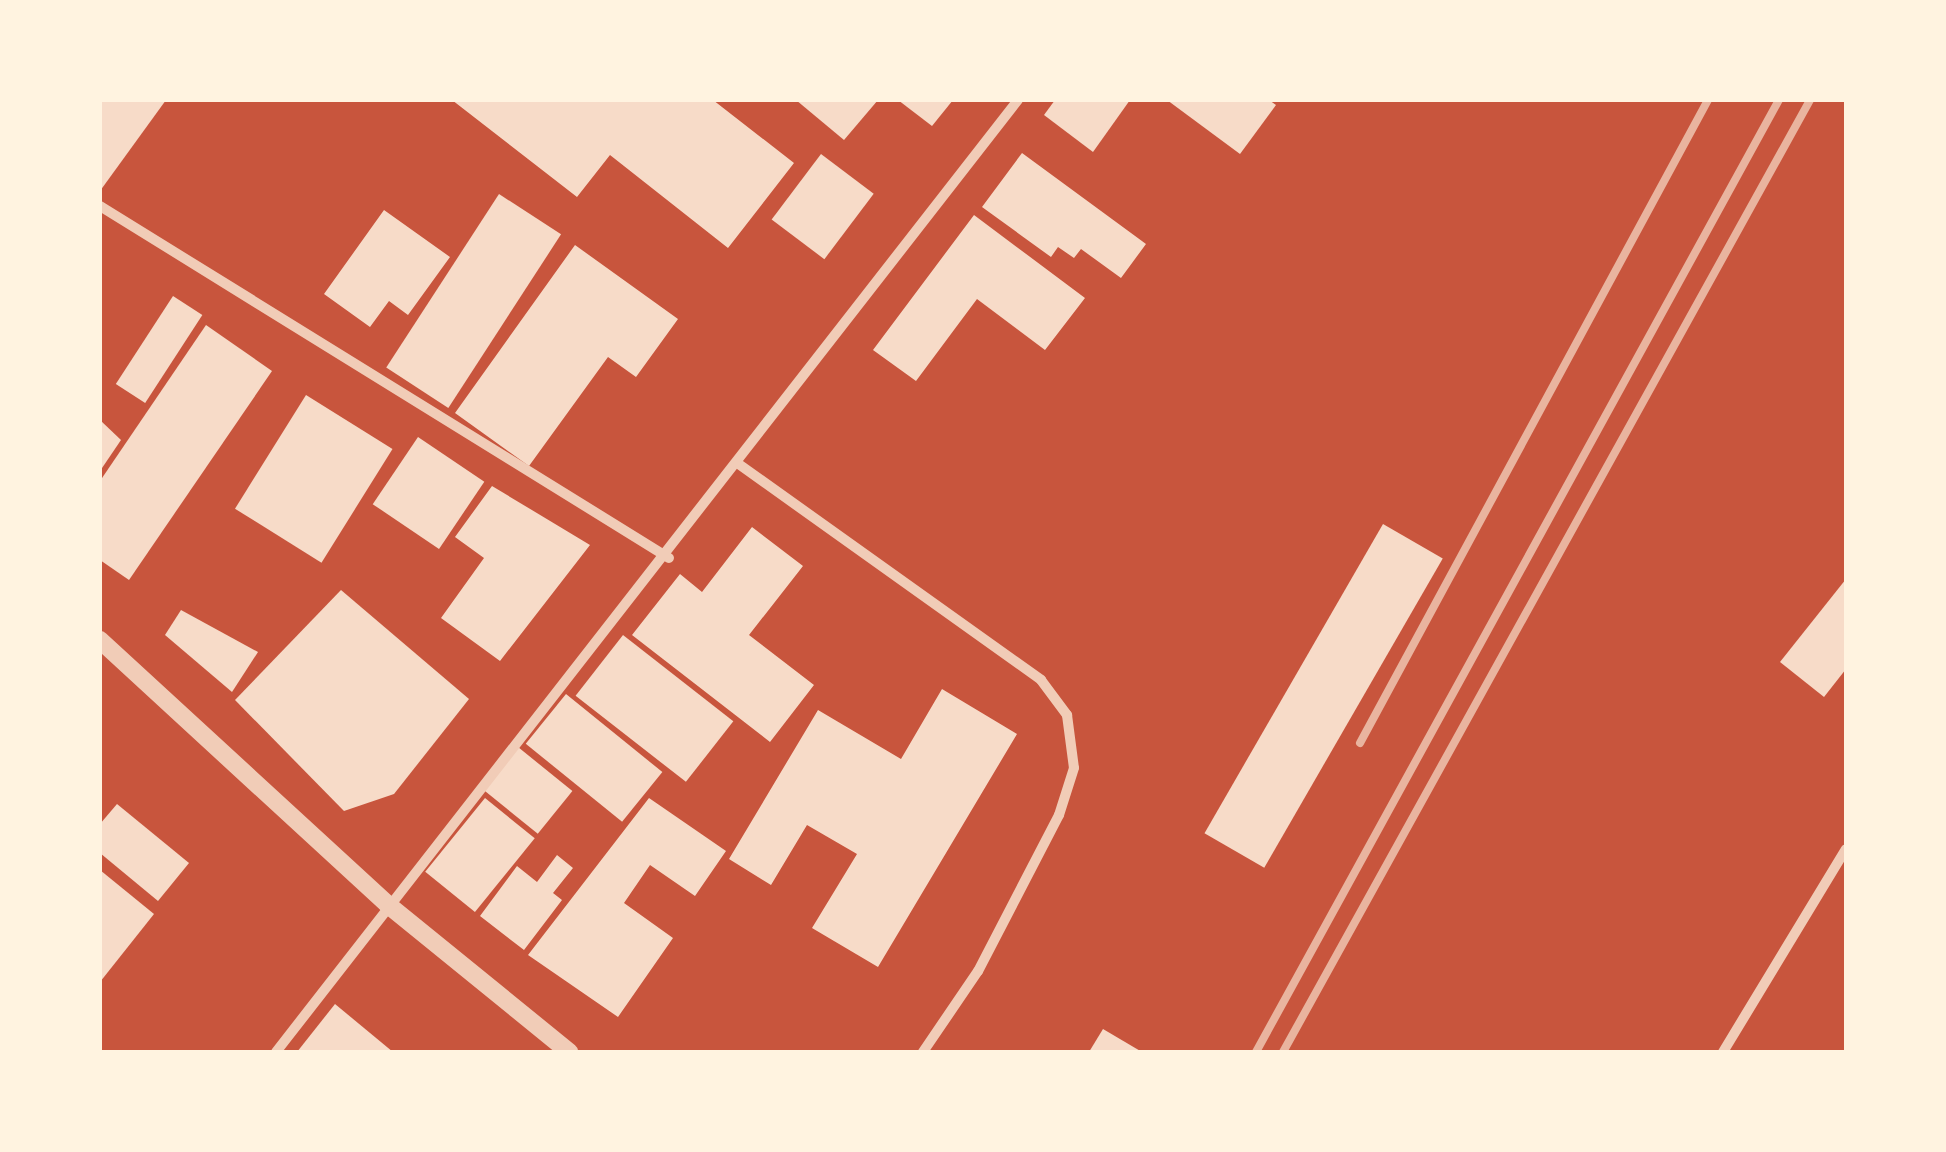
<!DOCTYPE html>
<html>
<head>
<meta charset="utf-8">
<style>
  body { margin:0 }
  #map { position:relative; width:1946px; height:1152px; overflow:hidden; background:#c8553d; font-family:"Exo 2",sans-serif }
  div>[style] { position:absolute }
  .building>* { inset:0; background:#f7dbc8; transform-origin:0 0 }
  .minor>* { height:10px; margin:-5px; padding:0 5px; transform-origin:5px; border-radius:5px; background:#f1ccb7 }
  .tertiary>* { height:18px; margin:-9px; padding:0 9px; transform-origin:9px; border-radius:9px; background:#f1ccb7 }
  .rail>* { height:8px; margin:-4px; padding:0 4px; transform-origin:4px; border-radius:4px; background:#e9b49f }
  span { translate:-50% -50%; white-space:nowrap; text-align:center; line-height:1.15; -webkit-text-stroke:8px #fff3e0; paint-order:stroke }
  .frame { position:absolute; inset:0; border:102px solid #fff3e0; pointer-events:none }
</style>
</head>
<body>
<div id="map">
  <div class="building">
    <div style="clip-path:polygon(100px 100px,166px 100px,100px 191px)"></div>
    <div style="clip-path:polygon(452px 100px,713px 100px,794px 163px,728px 248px,610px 155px,577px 197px)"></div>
    <div style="clip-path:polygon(796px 100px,878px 100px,844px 140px)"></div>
    <div style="clip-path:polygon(898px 100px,953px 100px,932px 126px)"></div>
    <div style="clip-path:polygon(1055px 100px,1130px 100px,1093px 152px,1044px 115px)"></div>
    <div style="clip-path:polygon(1167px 100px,1269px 100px,1276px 105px,1240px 154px)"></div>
    <div style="clip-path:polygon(1022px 153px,1146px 244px,1121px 278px,1081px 249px,1074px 258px,1058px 247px,1051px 257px,982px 207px)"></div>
    <div style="left:821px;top:154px;width:66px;height:82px;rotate:37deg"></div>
    <div style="left:499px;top:194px;width:74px;height:207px;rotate:33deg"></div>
    <div style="clip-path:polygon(384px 210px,450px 257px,408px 315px,389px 301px,370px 327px,324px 294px)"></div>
    <div style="clip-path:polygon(974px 215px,1085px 298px,1045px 350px,977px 299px,916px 381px,873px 350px)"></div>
    <div style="clip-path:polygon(575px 245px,678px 319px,636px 377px,608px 357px,529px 466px,455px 413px)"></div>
    <div style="left:173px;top:296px;width:35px;height:105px;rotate:33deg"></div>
    <div style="clip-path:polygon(206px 325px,272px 371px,129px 580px,100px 560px,100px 481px)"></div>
    <div style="left:306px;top:395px;width:102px;height:134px;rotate:32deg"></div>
    <div style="clip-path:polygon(100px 420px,121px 440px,100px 471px)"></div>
    <div style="left:418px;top:437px;width:80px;height:81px;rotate:34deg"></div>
    <div style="clip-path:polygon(492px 486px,590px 545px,500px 661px,441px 618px,484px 558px,455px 537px)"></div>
    <div style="left:1383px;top:524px;width:69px;height:357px;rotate:30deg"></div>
    <div style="clip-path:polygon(752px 527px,803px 566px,749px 635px,814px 685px,770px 742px,632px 635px,680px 574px,702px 592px)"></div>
    <div style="clip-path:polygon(1846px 579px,1846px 669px,1824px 697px,1780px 662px)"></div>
    <div style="clip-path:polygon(341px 590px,469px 699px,394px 794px,344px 811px,235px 700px)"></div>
    <div style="clip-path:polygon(181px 610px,258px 652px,232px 692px,165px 635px)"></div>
    <div style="left:623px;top:635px;width:140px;height:77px;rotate:38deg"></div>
    <div style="clip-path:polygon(942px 689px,1017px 734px,878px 967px,812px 928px,857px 854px,807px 825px,771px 885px,729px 859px,818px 710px,901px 759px)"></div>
    <div style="left:566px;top:694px;width:124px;height:64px;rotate:39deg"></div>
    <div style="left:518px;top:747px;width:70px;height:55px;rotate:39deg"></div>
    <div style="left:485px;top:798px;width:64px;height:95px;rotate:39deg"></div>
    <div style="clip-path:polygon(649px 798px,726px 851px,695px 896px,650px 865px,624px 903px,673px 938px,618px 1017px,528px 955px)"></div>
    <div style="clip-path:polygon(117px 804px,189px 863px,158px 901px,100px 853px,100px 824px)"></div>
    <div style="clip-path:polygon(557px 855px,573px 868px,553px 893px,562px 900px,524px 950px,480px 916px,517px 866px,537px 882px)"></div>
    <div style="clip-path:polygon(100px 870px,154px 914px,100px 982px)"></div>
    <div style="clip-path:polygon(335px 1004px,393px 1052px,297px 1052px)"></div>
    <div style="clip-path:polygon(1103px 1029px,1142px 1052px,1089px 1052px)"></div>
  </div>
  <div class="minor">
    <div style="left:100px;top:206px;width:669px;rotate:31.74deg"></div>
    <div style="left:740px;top:465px;width:370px;rotate:35.5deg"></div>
    <div style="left:1041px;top:680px;width:44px;rotate:53.4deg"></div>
    <div style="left:1067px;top:715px;width:53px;rotate:82.5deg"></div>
    <div style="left:1074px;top:768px;width:49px;rotate:107.7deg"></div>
    <div style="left:1059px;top:815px;width:176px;rotate:117.4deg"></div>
    <div style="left:978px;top:971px;width:98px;rotate:124.2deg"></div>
    <div style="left:276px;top:1052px;width:1207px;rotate:-52.07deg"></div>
    <div style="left:1723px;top:1052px;width:237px;rotate:-58.8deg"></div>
  </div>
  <div class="tertiary">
    <div style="left:100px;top:640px;width:390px;rotate:42.6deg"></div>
    <div style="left:387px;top:904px;width:235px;rotate:39.1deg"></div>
  </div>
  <div class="rail">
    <div style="left:1360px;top:743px;width:731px;rotate:-61.58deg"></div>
    <div style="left:1256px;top:1052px;width:1086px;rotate:-61.22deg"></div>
    <div style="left:1283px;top:1052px;width:1088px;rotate:-61.03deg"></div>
  </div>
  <div class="frame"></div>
</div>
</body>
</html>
